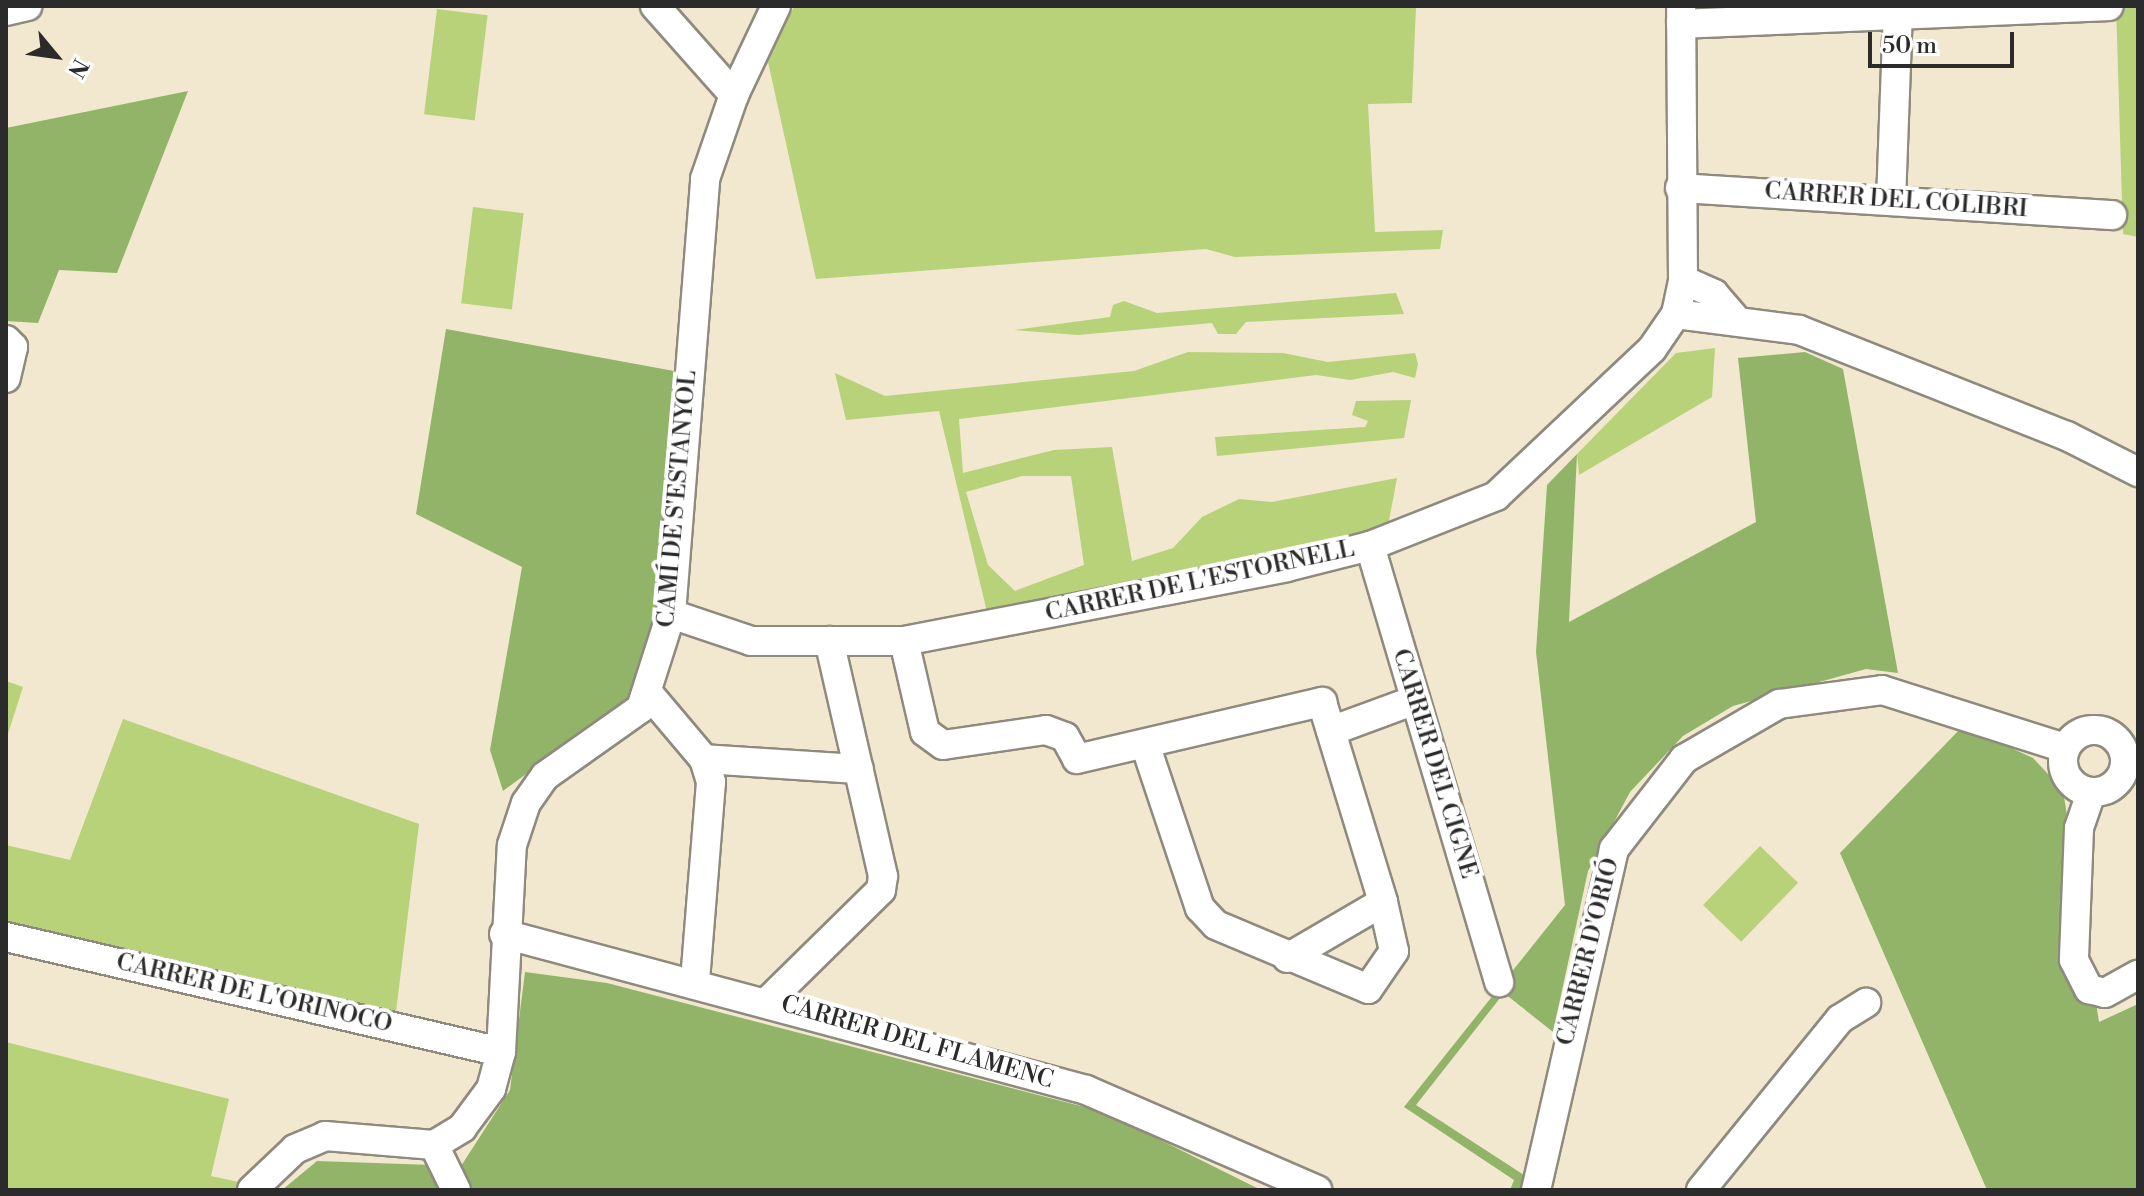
<!DOCTYPE html>
<html>
<head>
<meta charset="utf-8">
<style>
  body { margin:0 }
  #map { position:relative; width:2144px; height:1196px; overflow:hidden; background:#f2e8d0; font-family:"Libre Bodoni",serif }
  div>[style] { position:absolute }
  .green>* { inset:0; background:#b7d278; transform-origin:0 0 }
  .forest>* { inset:0; background:#91b468 }
  .roads { filter:drop-shadow(2px 0 #8e8a7e) drop-shadow(-2px 0 #8e8a7e) drop-shadow(0 2px #8e8a7e) drop-shadow(0 -2px #8e8a7e) }
  .minor>* { height:28px; margin:-14px; padding:0 14px; transform-origin:14px; border-radius:14px; background:#fff }
  .minor>.ring { margin:-14px; padding:0; box-sizing:content-box; background:none; border:28px solid #fff; border-radius:50% }
  span { translate:-50% -50%; white-space:nowrap; text-align:center; line-height:1.15; -webkit-text-stroke:8px #fff; paint-order:stroke }
  .street-label { font-size:24px; color:#2b2b2b }
  .frame { position:absolute; inset:0; border:8px solid #2b2b2b; pointer-events:none }
  .north { position:absolute; left:16px; top:16px; width:80px; height:80px; -webkit-text-stroke:6px #fff; paint-order:stroke; rotate:119deg; font-size:22px; font-weight:700; line-height:32px; text-align:center; color:#2b2b2b }
  .north::after { content:''; display:block; margin:auto; width:28px; height:36px; background:#2b2b2b; clip-path:polygon(50% 0,100% 100%,50% 72%,0 100%) }
  .scale { position:absolute; left:1868px; top:32px; width:146px; height:36px; box-sizing:border-box; border:4px solid #2b2b2b; border-top:0; padding-left:10px; font-size:24px; line-height:28px; white-space:nowrap; color:#2b2b2b; -webkit-text-stroke:6px #fff; paint-order:stroke }
</style>
</head>
<body>
<div id="map">
  <div class="green">
    <div style="clip-path:polygon(794px 6px,1416px 6px,1412px 103px,1368px 104px,1375px 232px,1443px 230px,1440px 249px,1235px 257px,1206px 249px,816px 279px,768px 62px)"></div>
    <div style="clip-path:polygon(2116px 6px,2138px 6px,2138px 237px,2123px 234px)"></div>
    <div style="left:437px;top:9px;width:51px;height:106px;rotate:7deg"></div>
    <div style="left:473px;top:207px;width:51px;height:97px;rotate:7deg"></div>
    <div style="clip-path:polygon(1396px 293px,1404px 314px,1246px 322px,1236px 334px,1218px 334px,1212px 323px,1078px 335px,1014px 330px,1110px 317px,1113px 305px,1124px 301px,1157px 313px)"></div>
    <div style="clip-path:polygon(1715px 348px,1712px 397px,1579px 475px,1577px 454px,1676px 353px)"></div>
    <div style="clip-path:polygon(evenodd,1188px 352px,1283px 353px,1328px 362px,1415px 353px,1418px 364px,1415px 378px,1393px 372px,1350px 380px,1316px 375px,959px 419px,963px 473px,1054px 450px,1112px 447px,1132px 561px,1173px 548px,1202px 517px,1239px 499px,1272px 502px,1397px 478px,1388px 526px,1178px 580px,987px 612px,939px 411px,846px 420px,835px 373px,885px 396px,1134px 371px,1188px 352px,1022px 476px,1071px 476px,1084px 565px,1015px 591px,988px 565px,966px 492px,1022px 476px)"></div>
    <div style="clip-path:polygon(1411px 400px,1404px 438px,1217px 456px,1215px 437px,1365px 427px,1368px 421px,1352px 415px,1356px 401px)"></div>
    <div style="clip-path:polygon(6px 681px,23px 687px,6px 740px)"></div>
    <div style="clip-path:polygon(123px 719px,419px 824px,395px 1020px,6px 925px,6px 845px,70px 860px)"></div>
    <div style="left:1760px;top:846px;width:53px;height:82px;rotate:44deg"></div>
    <div style="clip-path:polygon(6px 1042px,229px 1099px,211px 1176px,243px 1183px,236px 1190px,6px 1190px)"></div>
  </div>
  <div class="forest">
    <div style="clip-path:polygon(188px 91px,117px 273px,59px 270px,38px 323px,6px 321px,6px 128px)"></div>
    <div style="clip-path:polygon(446px 329px,674px 371px,655px 626px,630px 698px,503px 791px,490px 750px,522px 567px,416px 514px)"></div>
    <div style="clip-path:polygon(1805px 352px,1843px 369px,1898px 673px,1866px 669px,1733px 706px,1683px 736px,1630px 792px,1588px 871px,1553px 1032px,1504px 993px,1416px 1105px,1524px 1175px,1522px 1190px,1510px 1190px,1514px 1180px,1404px 1107px,1565px 905px,1536px 652px,1547px 485px,1577px 454px,1569px 622px,1756px 522px,1738px 358px)"></div>
    <div style="clip-path:polygon(1963px 726px,2033px 758px,2063px 790px,2099px 1022px,2138px 1004px,2138px 1190px,1987px 1190px,1840px 853px)"></div>
    <div style="clip-path:polygon(525px 972px,607px 983px,1104px 1112px,1261px 1190px,282px 1190px,317px 1161px,461px 1166px,510px 1090px)"></div>
  </div>
  <div class="roads">
    <div class="minor">
      <div style="left:655px;top:6px;width:119px;rotate:48.4deg"></div>
      <div style="left:6px;top:11px;width:22px;rotate:-13deg"></div>
      <div style="left:1681px;top:24px;width:428px;rotate:-2.4deg"></div>
      <div style="left:1680px;top:188px;width:433px;rotate:3.6deg"></div>
      <div style="left:1891px;top:201px;width:195px;rotate:-87.9deg"></div>
      <div style="left:1683px;top:280px;width:34px;rotate:24deg"></div>
      <div style="left:1714px;top:294px;width:29px;rotate:49deg"></div>
      <div style="left:1676px;top:314px;width:124px;rotate:7.4deg"></div>
      <div style="left:1799px;top:330px;width:288px;rotate:21.6deg"></div>
      <div style="left:2067px;top:436px;width:80px;rotate:26.9deg"></div>
      <div style="left:6px;top:340px;width:10px;rotate:45deg"></div>
      <div style="left:13px;top:347px;width:32px;rotate:103deg"></div>
      <div style="left:1370px;top:546px;width:455px;rotate:73.5deg"></div>
      <div style="left:671px;top:614px;width:84px;rotate:18.6deg"></div>
      <div style="left:751px;top:641px;width:153px"></div>
      <div style="left:904px;top:641px;width:390px;rotate:-10.9deg"></div>
      <div style="left:1287px;top:567px;width:86px;rotate:-14.2deg"></div>
      <div style="left:1370px;top:546px;width:136px;rotate:-21.6deg"></div>
      <div style="left:1496px;top:496px;width:214px;rotate:-43.3deg"></div>
      <div style="left:1652px;top:349px;width:42px;rotate:-55.6deg"></div>
      <div style="left:1676px;top:314px;width:35px;rotate:-78deg"></div>
      <div style="left:1683px;top:280px;width:274px;rotate:-90.4deg"></div>
      <div style="left:904px;top:641px;width:93px;rotate:77deg"></div>
      <div style="left:925px;top:732px;width:22px;rotate:36deg"></div>
      <div style="left:943px;top:745px;width:104px;rotate:-8.3deg"></div>
      <div style="left:1046px;top:730px;width:20px;rotate:20deg"></div>
      <div style="left:1065px;top:737px;width:25px;rotate:61deg"></div>
      <div style="left:1077px;top:759px;width:252px;rotate:-13.1deg"></div>
      <div style="left:1322px;top:702px;width:209px;rotate:73deg"></div>
      <div style="left:1383px;top:902px;width:111px;rotate:149.7deg"></div>
      <div style="left:649px;top:694px;width:85px;rotate:49.8deg"></div>
      <div style="left:704px;top:759px;width:24px;rotate:73deg"></div>
      <div style="left:711px;top:782px;width:200px;rotate:94.6deg"></div>
      <div class="ring" style="left:2063px;top:730px;width:34px;height:34px"></div>
      <div style="left:1331px;top:731px;width:90px;rotate:-20.3deg"></div>
      <div style="left:1145px;top:744px;width:173px;rotate:71.5deg"></div>
      <div style="left:1200px;top:908px;width:23px;rotate:47deg"></div>
      <div style="left:1216px;top:925px;width:165px;rotate:22.8deg"></div>
      <div style="left:1368px;top:989px;width:46px;rotate:-55.6deg"></div>
      <div style="left:1394px;top:951px;width:50px;rotate:-102.7deg"></div>
      <div style="left:704px;top:759px;width:155px;rotate:3.7deg"></div>
      <div style="left:2091px;top:793px;width:37px;rotate:109deg"></div>
      <div style="left:2079px;top:828px;width:132px;rotate:92.2deg"></div>
      <div style="left:2074px;top:960px;width:33px;rotate:63deg"></div>
      <div style="left:2089px;top:989px;width:16px;rotate:14deg"></div>
      <div style="left:2105px;top:993px;width:38px;rotate:-29deg"></div>
      <div style="left:504px;top:934px;width:603px;rotate:15deg"></div>
      <div style="left:1086px;top:1090px;width:252px;rotate:23.4deg"></div>
      <div style="left:6px;top:937px;width:508px;rotate:13.08deg"></div>
      <div style="left:768px;top:1001px;width:158px;rotate:-44.5deg"></div>
      <div style="left:881px;top:890px;width:14px;rotate:-82deg"></div>
      <div style="left:883px;top:876px;width:241px;rotate:-102.9deg"></div>
      <div style="left:434px;top:1145px;width:50px;rotate:63.9deg"></div>
      <div style="left:252px;top:1190px;width:59px;rotate:-43.6deg"></div>
      <div style="left:295px;top:1149px;width:33px;rotate:-23deg"></div>
      <div style="left:325px;top:1136px;width:109px;rotate:4.7deg"></div>
      <div style="left:434px;top:1145px;width:33px;rotate:-31deg"></div>
      <div style="left:462px;top:1128px;width:49px;rotate:-53.4deg"></div>
      <div style="left:491px;top:1089px;width:38px;rotate:-75deg"></div>
      <div style="left:501px;top:1052px;width:207px;rotate:-87deg"></div>
      <div style="left:512px;top:845px;width:44px;rotate:-71.6deg"></div>
      <div style="left:526px;top:803px;width:33px;rotate:-55deg"></div>
      <div style="left:545px;top:776px;width:118px;rotate:-35.3deg"></div>
      <div style="left:641px;top:708px;width:99px;rotate:-72.3deg"></div>
      <div style="left:671px;top:614px;width:436px;rotate:-85.5deg"></div>
      <div style="left:705px;top:179px;width:89px;rotate:-71deg"></div>
      <div style="left:734px;top:95px;width:98px;rotate:-64.7deg"></div>
      <div style="left:1536px;top:1190px;width:350px;rotate:-77.1deg"></div>
      <div style="left:1614px;top:849px;width:114px;rotate:-52.1deg"></div>
      <div style="left:1684px;top:759px;width:110px;rotate:-30.1deg"></div>
      <div style="left:1779px;top:704px;width:104px;rotate:-7.7deg"></div>
      <div style="left:1882px;top:690px;width:192px;rotate:17.6deg"></div>
      <div style="left:1701px;top:1190px;width:220px;rotate:-50.9deg"></div>
      <div style="left:1840px;top:1019px;width:31px;rotate:-32deg"></div>
    </div>
  </div>
  <div class="street-label">
    <span style="left:1896px;top:201px;rotate:4deg">CARRER DEL COLIBRI</span>
    <span style="left:678px;top:499px;rotate:-85deg">CAMÍ DE S'ESTANYOL</span>
    <span style="left:1200px;top:582px;rotate:-12deg">CARRER DE L'ESTORNELL</span>
    <span style="left:1434px;top:764px;rotate:73deg">CARRER DEL CIGNE</span>
    <span style="left:1589px;top:952px;rotate:-76deg">CARRER D'ORIÓ</span>
    <span style="left:254px;top:994px;rotate:13deg">CARRER DE L'ORINOCO</span>
    <span style="left:917px;top:1043px;rotate:16deg">CARRER DEL FLAMENC</span>
  </div>
  <div class="frame"></div>
  <div class="north">N</div>
  <div class="scale">50 m</div>
</div>
</body>
</html>
